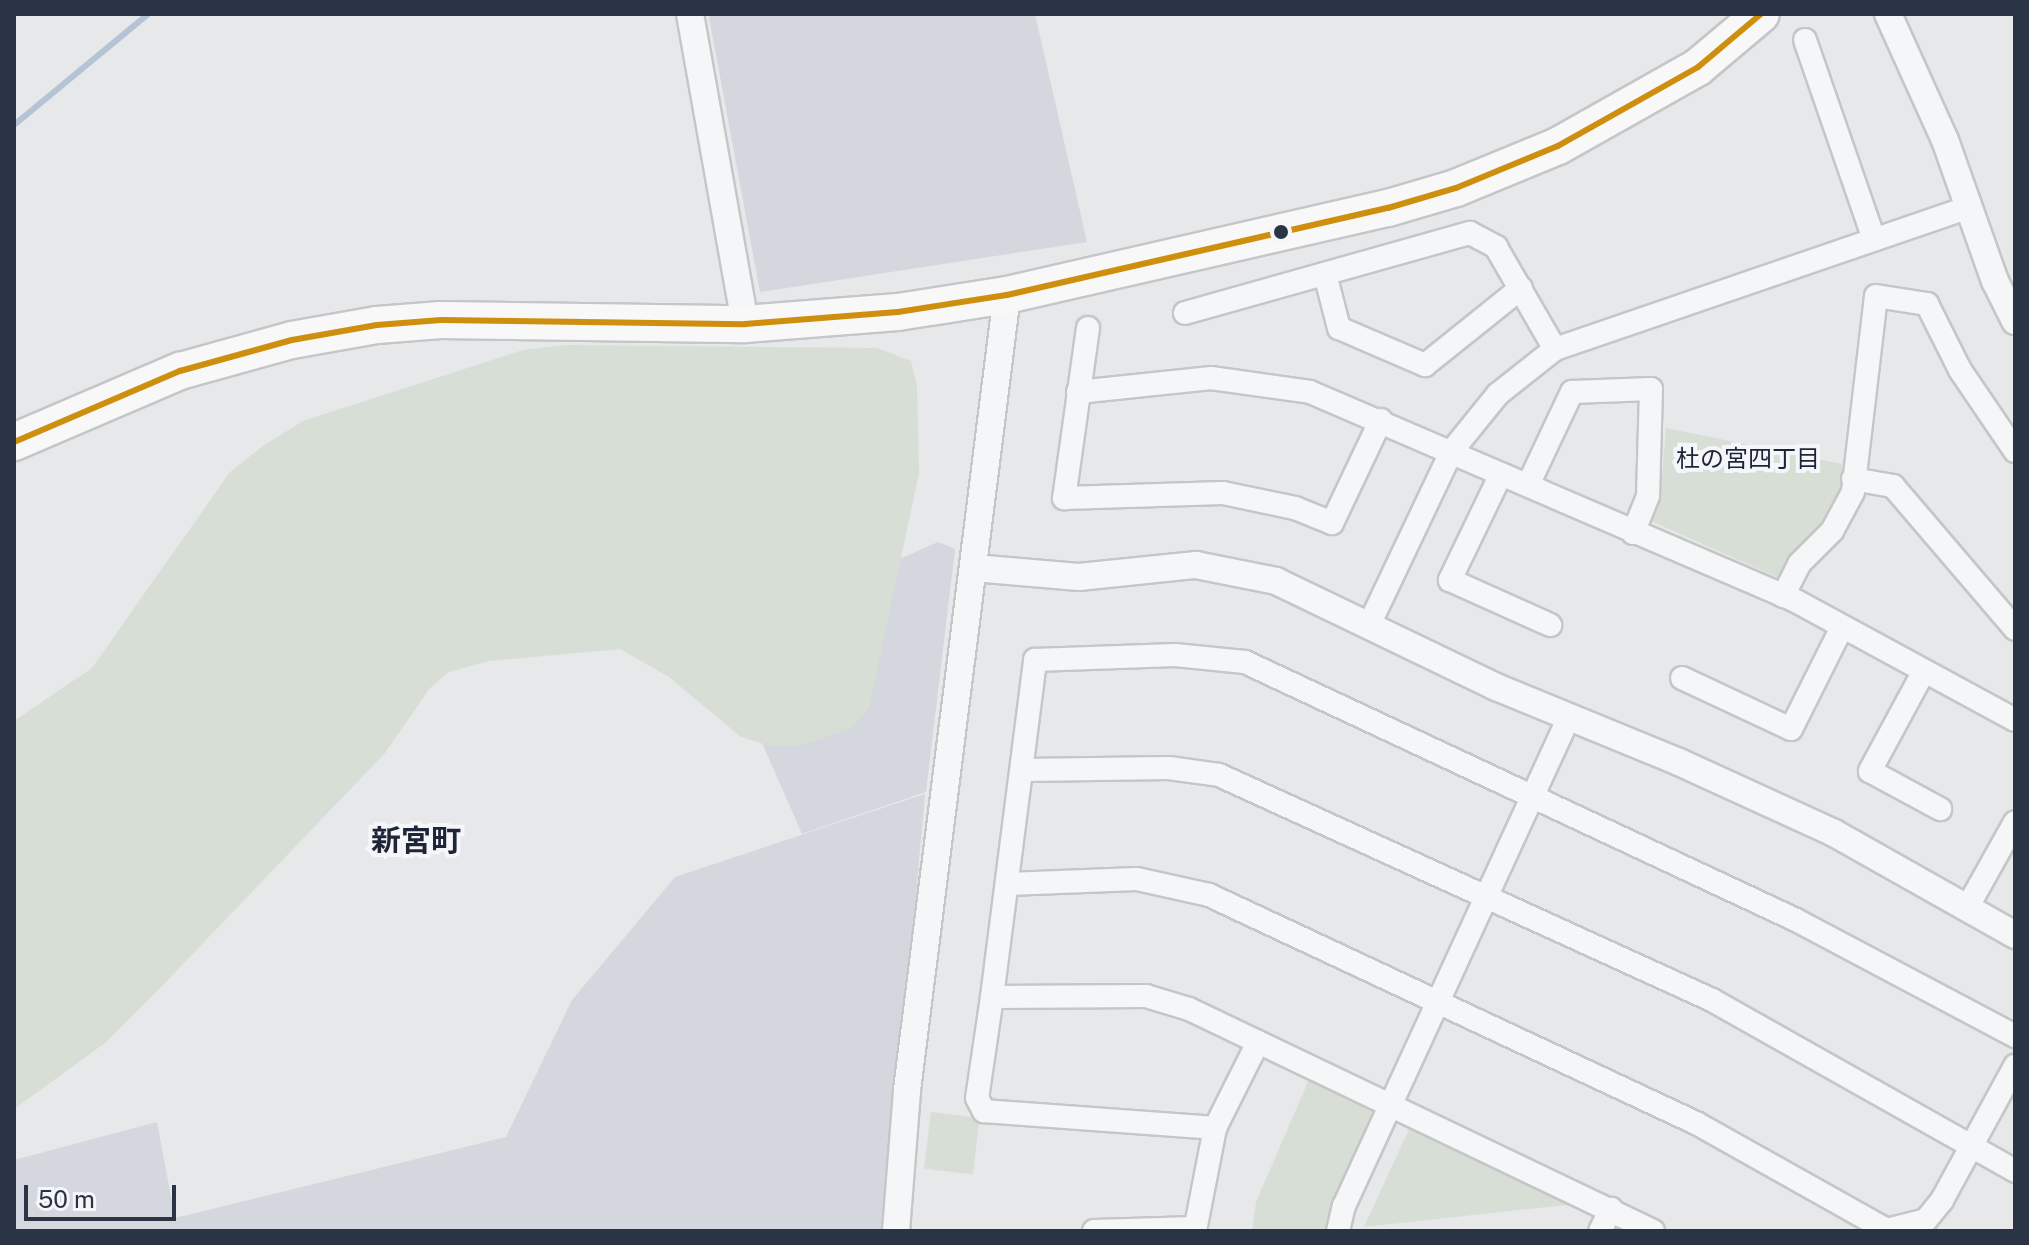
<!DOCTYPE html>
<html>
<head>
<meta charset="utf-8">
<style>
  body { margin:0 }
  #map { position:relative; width:2029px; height:1245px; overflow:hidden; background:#e6e8ea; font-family:"Public Sans","Noto Sans JP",sans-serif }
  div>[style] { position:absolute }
  .built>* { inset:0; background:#d4d7dd }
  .green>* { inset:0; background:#d6ded6; transform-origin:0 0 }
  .stream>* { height:6px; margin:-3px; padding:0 3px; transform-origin:3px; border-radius:3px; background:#b4c4d5 }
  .roads { filter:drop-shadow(2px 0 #c4c6c8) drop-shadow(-2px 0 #c4c6c8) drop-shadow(0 2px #c4c6c8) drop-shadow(0 -2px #c4c6c8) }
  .minor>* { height:22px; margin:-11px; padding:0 11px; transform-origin:11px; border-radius:11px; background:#f5f6f7 }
  .tertiary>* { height:26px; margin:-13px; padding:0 13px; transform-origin:13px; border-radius:13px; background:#f5f6f7 }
  .trunk>* { height:36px; margin:-18px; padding:0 18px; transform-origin:18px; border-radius:18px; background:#f8f8f8 }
  .bus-1>* { height:6px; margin:-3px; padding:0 3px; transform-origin:3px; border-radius:3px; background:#ce8f0e }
  .dots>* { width:22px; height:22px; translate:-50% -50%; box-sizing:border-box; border:4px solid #f4f6f9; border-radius:50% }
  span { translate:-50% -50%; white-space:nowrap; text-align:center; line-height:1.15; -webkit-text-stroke:8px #f4f6f9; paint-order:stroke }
  .neighbourhood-label { font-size:24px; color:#1d2536 }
  .district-label { font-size:30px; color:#1d2536; font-weight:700 }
  .frame { position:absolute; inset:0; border:16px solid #2b3445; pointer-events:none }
  .scale { position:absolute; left:24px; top:1185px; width:152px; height:36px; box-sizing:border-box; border:4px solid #2b3445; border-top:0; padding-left:10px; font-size:24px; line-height:28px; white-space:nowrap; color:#2b3445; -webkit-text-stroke:6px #f4f6f9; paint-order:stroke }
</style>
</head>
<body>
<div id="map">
  <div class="built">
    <div style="clip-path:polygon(717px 14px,1035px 14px,1087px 242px,760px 292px,709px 17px)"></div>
    <div style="clip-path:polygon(938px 542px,955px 549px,926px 792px,802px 834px,717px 640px)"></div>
    <div style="clip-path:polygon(925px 794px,886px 1231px,14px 1231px,14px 1160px,157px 1122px,175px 1218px,506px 1137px,572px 1000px,675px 877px)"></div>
  </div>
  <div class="green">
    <div style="clip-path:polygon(565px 345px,877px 348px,911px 361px,917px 386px,919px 473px,869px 708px,853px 727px,838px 733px,803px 745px,767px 745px,741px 737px,669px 677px,620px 649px,489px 661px,449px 672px,430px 688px,385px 753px,159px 989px,105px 1043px,14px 1109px,14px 721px,92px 668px,230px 472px,263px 446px,303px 421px,523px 350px)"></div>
    <div style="clip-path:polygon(1666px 428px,1842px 464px,1841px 489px,1822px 527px,1781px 579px,1651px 521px,1661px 490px)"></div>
    <div style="clip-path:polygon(1311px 1075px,1374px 1106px,1325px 1231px,1252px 1231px,1256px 1202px)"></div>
    <div style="left:931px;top:1112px;width:49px;height:57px;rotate:7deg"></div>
    <div style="clip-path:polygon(1411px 1125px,1574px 1204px,1364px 1227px)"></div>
  </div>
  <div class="stream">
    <div style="left:14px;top:125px;width:174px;rotate:-39.6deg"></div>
  </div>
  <div class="roads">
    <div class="minor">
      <div style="left:1805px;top:40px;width:211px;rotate:70.9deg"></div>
      <div style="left:1325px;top:274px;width:56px;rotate:75.5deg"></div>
      <div style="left:1339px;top:328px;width:94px;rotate:23.3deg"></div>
      <div style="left:1425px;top:365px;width:123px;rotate:-38.7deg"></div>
      <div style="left:1185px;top:313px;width:296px;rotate:-15.7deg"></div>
      <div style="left:1470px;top:233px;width:30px;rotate:28deg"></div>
      <div style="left:1496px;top:247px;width:118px;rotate:60deg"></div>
      <div style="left:1088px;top:328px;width:172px;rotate:98deg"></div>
      <div style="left:1064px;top:498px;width:159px;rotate:-1.8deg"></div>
      <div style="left:1223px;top:493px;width:74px;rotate:11.8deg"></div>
      <div style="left:1295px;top:508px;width:40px;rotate:22deg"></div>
      <div style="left:1332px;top:523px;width:114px;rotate:-64.6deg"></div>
      <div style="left:1078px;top:392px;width:134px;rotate:-6deg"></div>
      <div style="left:1211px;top:378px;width:100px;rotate:8deg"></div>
      <div style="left:1310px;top:392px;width:527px;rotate:23.26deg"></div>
      <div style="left:1794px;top:600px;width:251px;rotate:28.5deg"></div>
      <div style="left:1501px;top:474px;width:118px;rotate:115.7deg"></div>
      <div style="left:1450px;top:580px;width:110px;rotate:24.2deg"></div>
      <div style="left:1853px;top:479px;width:41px;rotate:9.9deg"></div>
      <div style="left:1893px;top:486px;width:188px;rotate:49.5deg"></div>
      <div style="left:1528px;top:485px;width:103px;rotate:-64.7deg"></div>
      <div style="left:1572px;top:392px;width:79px;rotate:-2.2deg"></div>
      <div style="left:1651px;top:389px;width:107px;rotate:91.6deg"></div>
      <div style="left:1648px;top:496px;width:40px;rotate:112deg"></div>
      <div style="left:1783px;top:596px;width:36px;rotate:-63deg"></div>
      <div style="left:1799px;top:564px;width:47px;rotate:-45deg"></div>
      <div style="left:1832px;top:531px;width:44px;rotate:-61.7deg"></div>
      <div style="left:1853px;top:492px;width:197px;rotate:-83.3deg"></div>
      <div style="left:1876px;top:296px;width:52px;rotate:8.9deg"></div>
      <div style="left:1927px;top:304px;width:74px;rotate:63.4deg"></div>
      <div style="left:1960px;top:370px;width:98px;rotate:55.8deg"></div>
      <div style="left:1369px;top:625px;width:191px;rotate:-64.6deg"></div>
      <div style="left:1451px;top:452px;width:75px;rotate:-51deg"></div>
      <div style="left:1498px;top:394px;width:73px;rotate:-38.3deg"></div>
      <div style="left:1555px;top:349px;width:436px;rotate:-18.9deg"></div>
      <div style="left:1924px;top:671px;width:114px;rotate:118.4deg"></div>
      <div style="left:1870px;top:771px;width:80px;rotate:28.5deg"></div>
      <div style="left:1682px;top:678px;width:120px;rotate:25.1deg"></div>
      <div style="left:1791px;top:729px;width:114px;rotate:-63.4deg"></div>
      <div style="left:1024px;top:770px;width:145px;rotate:-0.8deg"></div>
      <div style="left:1169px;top:768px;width:50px;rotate:8deg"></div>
      <div style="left:1219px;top:775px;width:542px;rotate:24.53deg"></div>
      <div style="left:1712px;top:1000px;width:348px;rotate:29.4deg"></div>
      <div style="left:1008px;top:884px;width:129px;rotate:-2.2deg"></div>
      <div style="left:1137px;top:879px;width:74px;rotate:12.5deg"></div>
      <div style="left:1209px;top:895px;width:538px;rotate:25.09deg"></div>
      <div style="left:1696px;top:1123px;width:219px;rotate:29.3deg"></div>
      <div style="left:1887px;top:1230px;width:40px;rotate:-14.4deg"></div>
      <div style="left:1926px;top:1220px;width:26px;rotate:-51deg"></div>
      <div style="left:1942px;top:1200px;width:153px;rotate:-61.4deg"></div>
      <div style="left:1967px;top:908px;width:98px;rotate:-60.8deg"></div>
      <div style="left:992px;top:997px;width:102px;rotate:98.4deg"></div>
      <div style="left:977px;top:1098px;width:15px;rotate:62deg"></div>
      <div style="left:984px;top:1111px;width:232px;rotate:4.2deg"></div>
      <div style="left:1094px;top:1231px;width:101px;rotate:-1.7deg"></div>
      <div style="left:1195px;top:1231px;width:105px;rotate:-79deg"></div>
      <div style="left:1215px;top:1128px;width:96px;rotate:-63.4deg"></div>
      <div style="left:1338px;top:1231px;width:26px;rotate:-77deg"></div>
      <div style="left:1344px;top:1206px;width:538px;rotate:-65.29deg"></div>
      <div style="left:1600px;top:1231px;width:25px;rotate:-63deg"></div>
      <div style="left:1653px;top:1231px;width:514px;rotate:-154.43deg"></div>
      <div style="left:1189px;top:1009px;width:45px;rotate:-163.2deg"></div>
      <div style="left:1146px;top:996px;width:154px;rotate:179.6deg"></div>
      <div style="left:992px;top:997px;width:340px;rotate:-82.7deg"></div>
      <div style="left:1035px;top:660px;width:140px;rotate:-2deg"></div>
      <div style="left:1175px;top:655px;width:70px;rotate:5.7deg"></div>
      <div style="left:1245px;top:662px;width:608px;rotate:25.09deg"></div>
      <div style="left:1796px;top:920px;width:248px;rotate:27.9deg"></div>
    </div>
    <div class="tertiary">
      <div style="left:690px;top:14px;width:315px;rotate:79.9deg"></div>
      <div style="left:1888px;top:14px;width:138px;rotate:65.7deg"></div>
      <div style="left:1945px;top:140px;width:150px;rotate:70.5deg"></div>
      <div style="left:1995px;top:281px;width:45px;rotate:63.4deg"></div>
      <div style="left:974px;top:568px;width:105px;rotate:4.9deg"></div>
      <div style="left:1079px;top:577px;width:118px;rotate:-5.9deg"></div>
      <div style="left:1196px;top:565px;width:82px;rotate:11.3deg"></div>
      <div style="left:1276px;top:581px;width:244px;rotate:25.7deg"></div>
      <div style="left:1496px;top:687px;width:198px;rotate:22.3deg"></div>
      <div style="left:1679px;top:762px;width:170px;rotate:24.6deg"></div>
      <div style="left:1834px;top:833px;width:208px;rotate:29.4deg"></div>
      <div style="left:896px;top:1231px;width:141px;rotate:-85.5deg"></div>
      <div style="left:907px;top:1090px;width:801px;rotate:-82.83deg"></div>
    </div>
    <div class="trunk">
      <div style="left:14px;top:442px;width:181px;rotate:-23.2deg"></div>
      <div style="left:180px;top:371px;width:116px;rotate:-15.5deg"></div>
      <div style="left:292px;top:340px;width:86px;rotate:-10deg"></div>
      <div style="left:377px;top:325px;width:64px;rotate:-4.5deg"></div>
      <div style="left:441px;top:320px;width:304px;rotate:0.8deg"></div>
      <div style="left:745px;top:324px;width:153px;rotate:-4.5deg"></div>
      <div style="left:898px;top:312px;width:110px;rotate:-8.9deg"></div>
      <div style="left:1007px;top:295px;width:391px;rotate:-12.9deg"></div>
      <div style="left:1388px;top:208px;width:71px;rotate:-16.4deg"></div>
      <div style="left:1456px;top:188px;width:110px;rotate:-22.4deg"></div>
      <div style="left:1558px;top:146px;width:161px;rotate:-29.4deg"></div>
      <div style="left:1698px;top:67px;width:82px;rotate:-40.1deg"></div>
    </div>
  </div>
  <div class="bus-1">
    <div style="left:14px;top:442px;width:181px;rotate:-23.2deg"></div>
    <div style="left:180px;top:371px;width:116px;rotate:-15.5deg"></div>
    <div style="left:292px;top:340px;width:86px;rotate:-10deg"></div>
    <div style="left:377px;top:325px;width:64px;rotate:-4.5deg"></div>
    <div style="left:441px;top:320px;width:304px;rotate:0.8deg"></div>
    <div style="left:745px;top:324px;width:153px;rotate:-4.5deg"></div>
    <div style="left:898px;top:312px;width:110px;rotate:-8.9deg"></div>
    <div style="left:1007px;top:295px;width:391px;rotate:-12.9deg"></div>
    <div style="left:1388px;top:208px;width:71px;rotate:-16.4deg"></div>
    <div style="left:1456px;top:188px;width:110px;rotate:-22.4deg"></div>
    <div style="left:1558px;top:146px;width:161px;rotate:-29.4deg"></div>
    <div style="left:1698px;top:67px;width:82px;rotate:-40.1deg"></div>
  </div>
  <div class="dots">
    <div style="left:1281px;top:232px;background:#2b3445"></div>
  </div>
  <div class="neighbourhood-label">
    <span style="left:1748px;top:459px">杜の宮四丁目</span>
  </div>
  <div class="district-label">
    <span style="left:416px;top:840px">新宮町</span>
  </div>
  <div class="frame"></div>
  <div class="scale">50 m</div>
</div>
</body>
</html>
